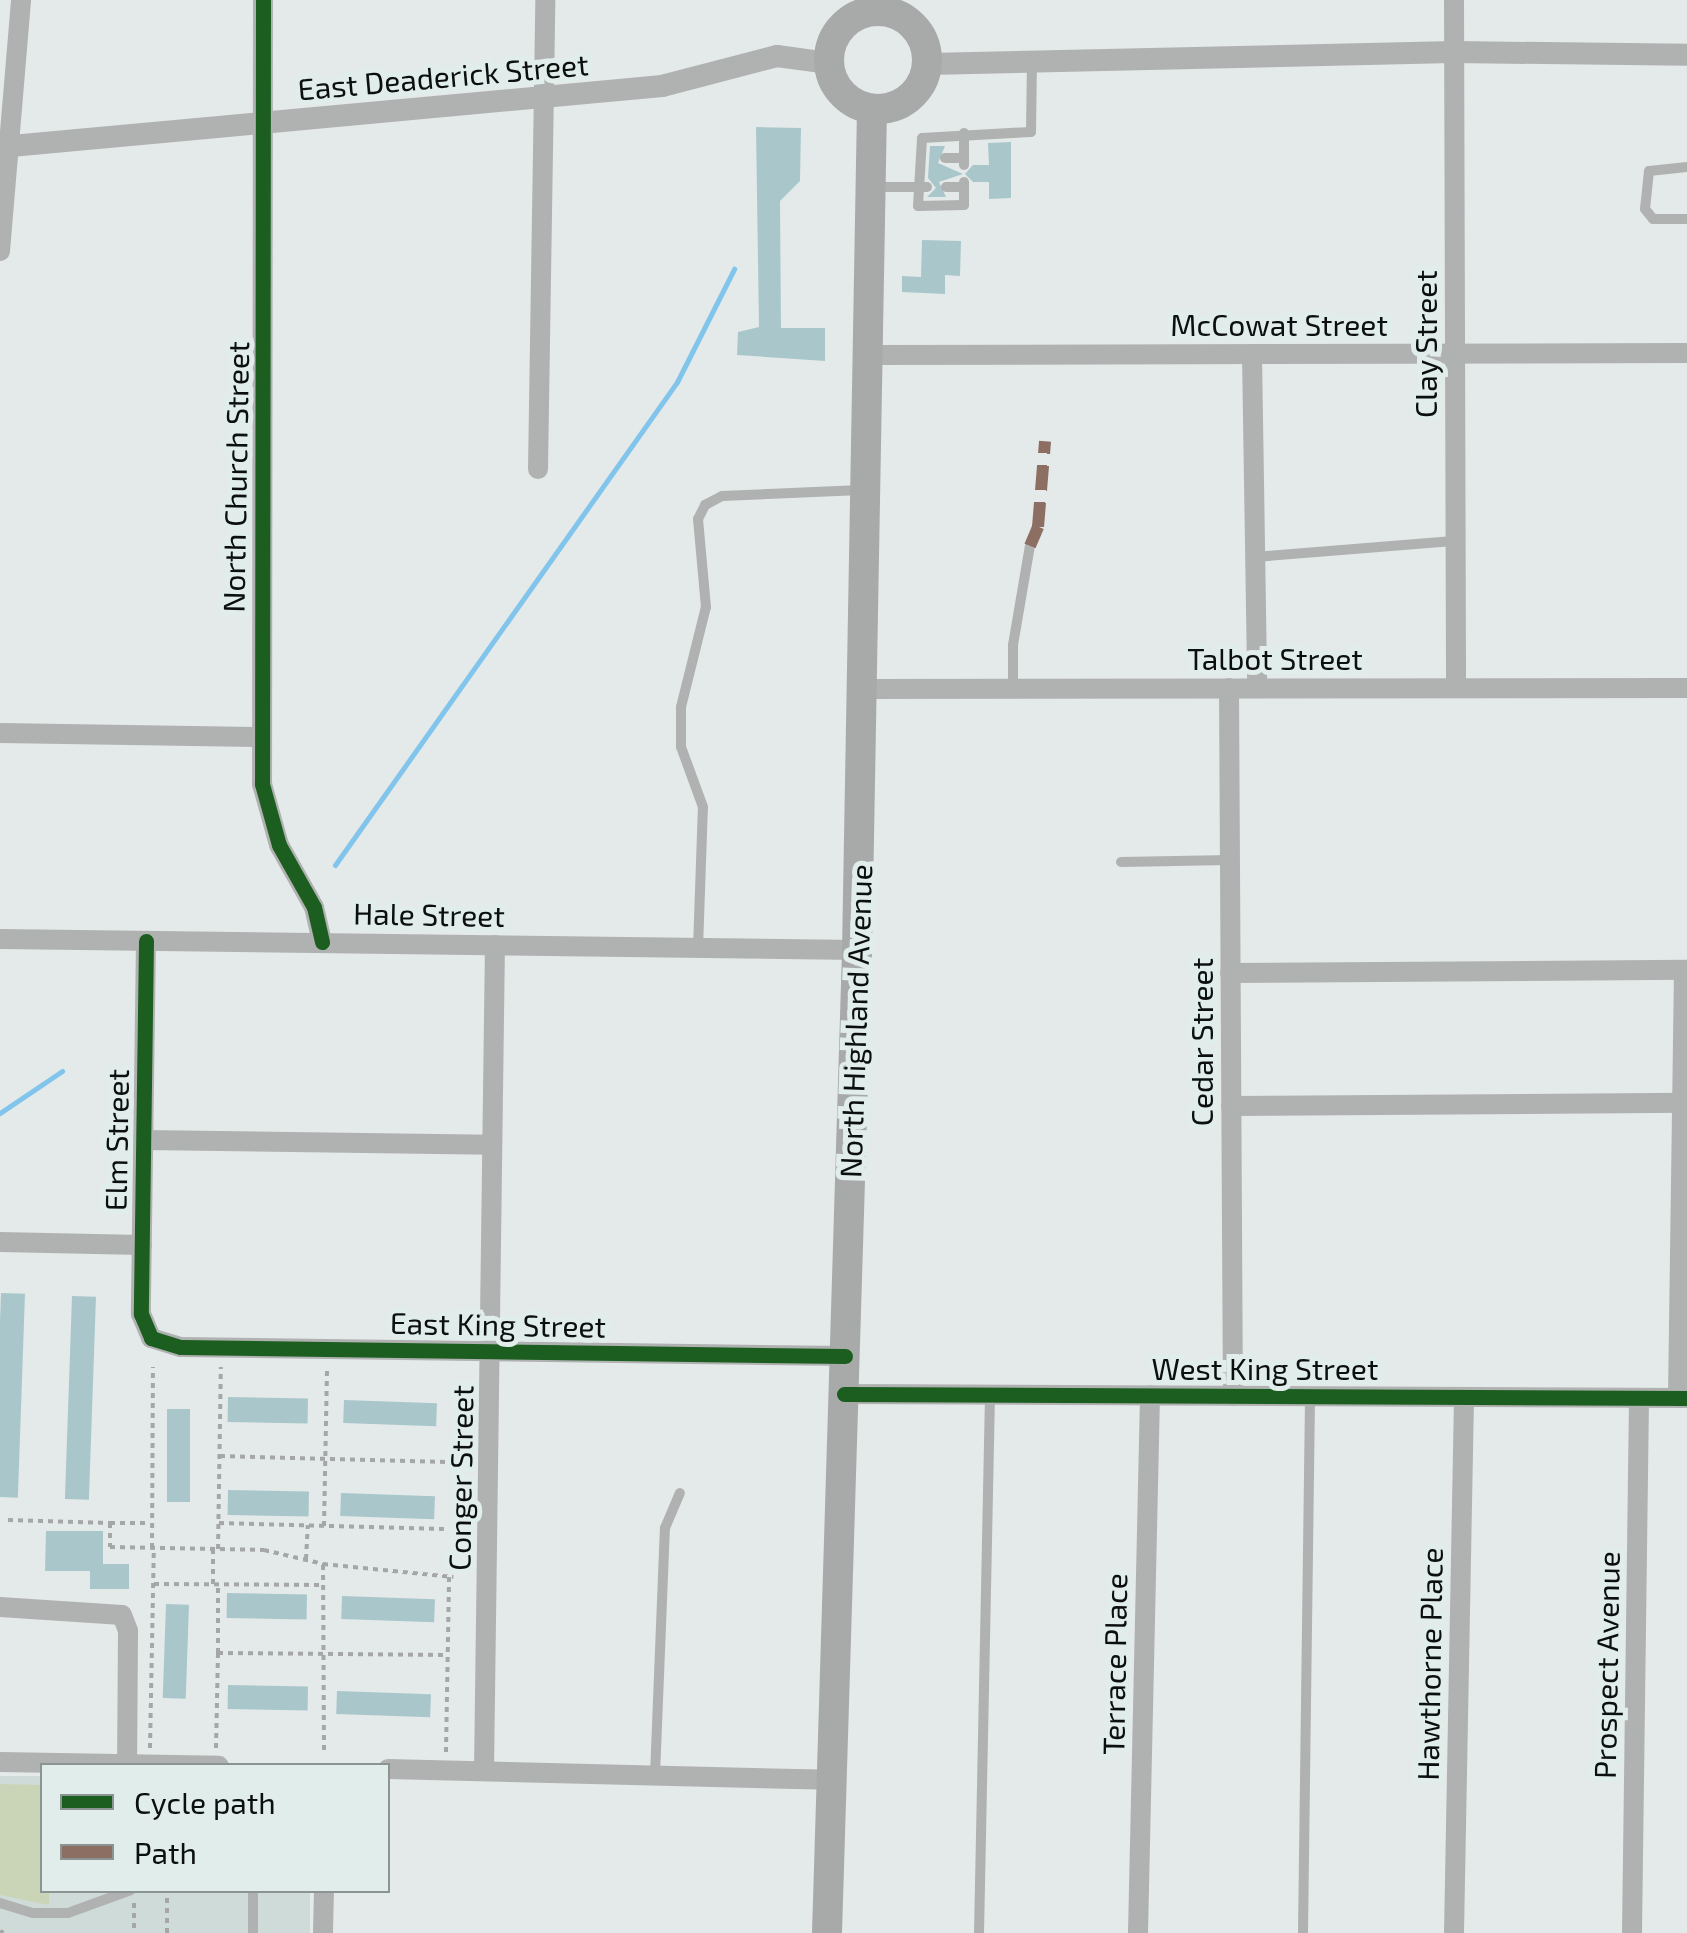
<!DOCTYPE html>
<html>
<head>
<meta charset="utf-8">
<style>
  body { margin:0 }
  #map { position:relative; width:1687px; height:1933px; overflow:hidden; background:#e4eae9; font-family:"Exo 2",sans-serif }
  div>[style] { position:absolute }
  .built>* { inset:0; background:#cfdbd8 }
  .green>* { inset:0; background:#cad5b8 }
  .stream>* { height:5px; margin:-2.5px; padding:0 2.5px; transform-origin:2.5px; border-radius:2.5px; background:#81c4ec }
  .building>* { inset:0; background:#a9c7cb; transform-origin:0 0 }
  .path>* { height:4px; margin-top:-2px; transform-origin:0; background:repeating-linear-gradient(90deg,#a5a7a6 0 5px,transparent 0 10px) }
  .service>* { height:10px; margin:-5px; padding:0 5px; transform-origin:5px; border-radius:5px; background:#b0b2b1 }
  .minor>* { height:20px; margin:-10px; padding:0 10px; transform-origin:10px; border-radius:10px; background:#b0b2b1 }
  .tertiary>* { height:22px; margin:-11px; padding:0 11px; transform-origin:11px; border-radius:11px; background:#b0b2b1 }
  .primary>* { height:30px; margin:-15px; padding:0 15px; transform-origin:15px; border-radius:15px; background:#a8aaa9 }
  .primary>.ring { margin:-15px; padding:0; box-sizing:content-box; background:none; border:30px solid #a8aaa9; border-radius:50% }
  .quiet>* { height:12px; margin-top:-6px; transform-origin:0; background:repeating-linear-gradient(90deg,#8d6e63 0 25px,transparent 0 37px) }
  .cycleway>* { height:15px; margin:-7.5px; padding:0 7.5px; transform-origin:7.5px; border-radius:7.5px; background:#1b5e20 }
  span { translate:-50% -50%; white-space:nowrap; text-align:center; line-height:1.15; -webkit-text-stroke:10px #e1edea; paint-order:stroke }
  .street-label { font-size:30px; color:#0b0f0e }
  .legend { position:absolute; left:40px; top:1763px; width:350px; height:130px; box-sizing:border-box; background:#e1edea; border:2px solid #8b9492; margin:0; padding:12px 18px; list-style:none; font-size:30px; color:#0b0f0e }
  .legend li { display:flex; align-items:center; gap:20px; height:50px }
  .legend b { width:50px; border:2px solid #8b9492 }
</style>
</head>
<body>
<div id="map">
  <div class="built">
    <div style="clip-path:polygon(0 1776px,42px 1776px,42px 1890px,310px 1891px,310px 1933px,0 1933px)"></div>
  </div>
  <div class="green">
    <div style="clip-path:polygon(0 1784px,42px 1785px,42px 1890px,49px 1891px,49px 1905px,0 1895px)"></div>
  </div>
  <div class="stream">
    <div style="left:335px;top:865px;width:592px;rotate:-54.7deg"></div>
    <div style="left:677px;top:382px;width:127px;rotate:-63.2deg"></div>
    <div style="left:0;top:1113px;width:75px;rotate:-34.1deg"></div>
  </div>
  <div class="building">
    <div style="clip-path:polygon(756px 127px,801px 128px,800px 181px,780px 201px,781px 328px,825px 328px,825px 361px,737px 355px,738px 332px,759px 327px)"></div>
    <div style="clip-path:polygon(1011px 142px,1011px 198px,989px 199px,989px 182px,973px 182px,965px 174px,973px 165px,989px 165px,988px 143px)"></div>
    <div style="clip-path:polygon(930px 146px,945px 146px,938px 163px,963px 174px,939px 182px,946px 197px,927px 197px,936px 188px,928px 178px)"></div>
    <div style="clip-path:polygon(922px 240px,961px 241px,960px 276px,945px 275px,945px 294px,902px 292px,902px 276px,921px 277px)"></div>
    <div style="left:1px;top:1293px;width:24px;height:204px;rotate:2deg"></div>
    <div style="left:72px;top:1296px;width:24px;height:203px;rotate:2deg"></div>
    <div style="left:228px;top:1397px;width:80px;height:25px;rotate:1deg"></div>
    <div style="left:344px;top:1400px;width:93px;height:23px;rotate:2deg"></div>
    <div style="left:167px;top:1409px;width:23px;height:93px"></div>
    <div style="left:228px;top:1490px;width:81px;height:25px;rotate:1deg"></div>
    <div style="left:341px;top:1493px;width:94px;height:23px;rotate:2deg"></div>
    <div style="clip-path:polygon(46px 1531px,103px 1531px,103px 1564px,129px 1564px,129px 1589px,90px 1589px,90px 1571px,45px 1571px)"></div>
    <div style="left:227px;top:1593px;width:80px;height:25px;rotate:1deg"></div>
    <div style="left:342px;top:1596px;width:93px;height:23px;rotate:2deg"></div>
    <div style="left:166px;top:1604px;width:23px;height:94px;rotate:2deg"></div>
    <div style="left:228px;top:1685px;width:80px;height:24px;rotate:1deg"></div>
    <div style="left:337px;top:1691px;width:94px;height:23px;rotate:2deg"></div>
  </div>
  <div class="path">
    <div style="left:220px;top:1456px;width:227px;rotate:1.5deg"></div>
    <div style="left:8px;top:1520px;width:102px;rotate:1.7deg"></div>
    <div style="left:110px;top:1523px;width:24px;rotate:90deg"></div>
    <div style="left:110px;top:1547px;width:154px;rotate:1.1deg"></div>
    <div style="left:264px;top:1550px;width:61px;rotate:13.3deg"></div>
    <div style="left:110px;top:1523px;width:40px"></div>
    <div style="left:219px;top:1523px;width:225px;rotate:1.5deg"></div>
    <div style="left:324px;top:1526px;width:159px;rotate:-88.9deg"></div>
    <div style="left:152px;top:1548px;width:181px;rotate:-89.7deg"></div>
    <div style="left:213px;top:1549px;width:35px;rotate:90deg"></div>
    <div style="left:218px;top:1549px;width:182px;rotate:-89.1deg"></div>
    <div style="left:306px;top:1559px;width:34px;rotate:-87deg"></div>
    <div style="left:154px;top:1584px;width:169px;rotate:0.3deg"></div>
    <div style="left:218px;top:1653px;width:69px;rotate:-90deg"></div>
    <div style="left:150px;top:1748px;width:200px;rotate:-88.9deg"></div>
    <div style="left:216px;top:1748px;width:95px;rotate:-88.8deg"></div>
    <div style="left:218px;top:1653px;width:230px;rotate:0.5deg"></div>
    <div style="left:324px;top:1750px;width:186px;rotate:-90.3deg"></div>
    <div style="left:323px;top:1564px;width:131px;rotate:5.7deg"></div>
    <div style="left:446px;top:1752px;width:175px;rotate:-89deg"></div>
    <div style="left:134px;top:1903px;width:30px;rotate:90deg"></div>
    <div style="left:0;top:1931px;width:4px;rotate:27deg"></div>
    <div style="left:167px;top:1933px;width:43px;rotate:-90deg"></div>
  </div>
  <div class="service">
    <div style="left:964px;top:133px;width:32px;rotate:90deg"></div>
    <div style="left:945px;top:158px;width:19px"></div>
    <div style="left:1687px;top:167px;width:38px;rotate:174deg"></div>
    <div style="left:1649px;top:171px;width:38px;rotate:96deg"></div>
    <div style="left:1645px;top:209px;width:13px;rotate:51deg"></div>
    <div style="left:1653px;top:219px;width:34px"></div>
    <div style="left:964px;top:182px;width:23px;rotate:90deg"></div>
    <div style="left:964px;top:205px;width:46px;rotate:178.8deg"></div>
    <div style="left:918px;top:206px;width:68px;rotate:-86.6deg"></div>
    <div style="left:922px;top:138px;width:109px;rotate:-3.2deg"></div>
    <div style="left:1031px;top:132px;width:70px;rotate:-89.2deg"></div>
    <div style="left:873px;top:187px;width:54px"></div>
    <div style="left:946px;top:187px;width:18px"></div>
    <div style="left:1255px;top:557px;width:202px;rotate:-4.6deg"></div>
    <div style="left:1013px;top:690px;width:45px;rotate:-90deg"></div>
    <div style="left:1013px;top:645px;width:100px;rotate:-80.3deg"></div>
    <div style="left:1121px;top:862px;width:109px;rotate:-1.1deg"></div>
    <div style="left:698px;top:948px;width:141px;rotate:-88deg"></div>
    <div style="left:703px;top:807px;width:64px;rotate:-110.1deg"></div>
    <div style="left:681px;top:747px;width:40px;rotate:-90deg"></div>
    <div style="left:681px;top:707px;width:103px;rotate:-76deg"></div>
    <div style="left:706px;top:607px;width:88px;rotate:-95.2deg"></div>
    <div style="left:698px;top:519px;width:16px;rotate:-63deg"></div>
    <div style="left:705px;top:505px;width:19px;rotate:-28deg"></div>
    <div style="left:722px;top:496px;width:139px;rotate:-2.5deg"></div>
    <div style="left:655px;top:1775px;width:247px;rotate:-87.7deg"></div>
    <div style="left:665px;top:1528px;width:38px;rotate:-67deg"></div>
    <div style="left:253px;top:1890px;width:43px;rotate:90deg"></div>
    <div style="left:0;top:1903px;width:34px;rotate:17deg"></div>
    <div style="left:33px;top:1913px;width:35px"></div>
    <div style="left:68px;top:1913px;width:67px;rotate:-20.1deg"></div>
    <div style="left:979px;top:1933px;width:537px;rotate:-88.83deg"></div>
    <div style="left:1303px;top:1933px;width:536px;rotate:-89.25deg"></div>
  </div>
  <div class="minor">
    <div style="left:263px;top:0;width:784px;rotate:90.07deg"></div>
    <div style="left:262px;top:784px;width:63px;rotate:74.4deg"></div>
    <div style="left:279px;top:845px;width:71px;rotate:60.6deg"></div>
    <div style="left:314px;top:907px;width:36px;rotate:77deg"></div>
    <div style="left:1454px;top:0;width:688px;rotate:89.83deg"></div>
    <div style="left:0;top:251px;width:252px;rotate:-85.2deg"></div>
    <div style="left:1252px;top:354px;width:334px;rotate:89.1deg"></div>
    <div style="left:871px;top:355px;width:816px;rotate:-0.14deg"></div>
    <div style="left:538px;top:469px;width:469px;rotate:-89.1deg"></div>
    <div style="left:1229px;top:688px;width:708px;rotate:89.68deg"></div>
    <div style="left:863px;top:689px;width:824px;rotate:-0.07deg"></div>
    <div style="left:0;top:733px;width:260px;rotate:0.9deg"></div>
    <div style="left:0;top:939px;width:857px;rotate:0.74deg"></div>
    <div style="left:146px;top:941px;width:373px;rotate:90.8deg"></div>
    <div style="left:141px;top:1314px;width:26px;rotate:67deg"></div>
    <div style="left:151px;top:1338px;width:31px;rotate:17deg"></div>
    <div style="left:181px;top:1347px;width:664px;rotate:0.78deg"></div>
    <div style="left:1230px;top:973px;width:457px;rotate:-0.4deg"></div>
    <div style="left:1231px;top:1106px;width:456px;rotate:-0.4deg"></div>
    <div style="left:144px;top:1140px;width:348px;rotate:0.8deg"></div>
    <div style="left:0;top:1242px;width:142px;rotate:1.2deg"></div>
    <div style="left:844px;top:1394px;width:843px;rotate:0.27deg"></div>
    <div style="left:1678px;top:1398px;width:428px;rotate:-89.2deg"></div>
    <div style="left:0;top:1607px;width:122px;rotate:3.8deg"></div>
    <div style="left:122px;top:1615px;width:17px;rotate:69deg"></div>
    <div style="left:128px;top:1631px;width:134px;rotate:90.4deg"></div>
    <div style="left:0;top:1762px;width:219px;rotate:1deg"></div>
    <div style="left:388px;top:1769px;width:444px;rotate:1.4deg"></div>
    <div style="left:484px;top:1771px;width:826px;rotate:-89.24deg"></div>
    <div style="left:323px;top:1933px;width:43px;rotate:-88.7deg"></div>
    <div style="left:1138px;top:1933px;width:538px;rotate:-88.72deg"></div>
    <div style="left:1454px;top:1933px;width:536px;rotate:-88.93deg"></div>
    <div style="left:1632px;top:1933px;width:535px;rotate:-89.25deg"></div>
  </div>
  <div class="tertiary">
    <div style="left:928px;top:64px;width:526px;rotate:-1.31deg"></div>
    <div style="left:1454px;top:52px;width:233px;rotate:0.7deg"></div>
    <div style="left:0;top:147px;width:665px;rotate:-5.26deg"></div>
    <div style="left:662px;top:86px;width:119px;rotate:-14.6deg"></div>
    <div style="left:777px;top:56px;width:51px;rotate:7.8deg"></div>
  </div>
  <div class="primary">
    <div class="ring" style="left:829px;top:11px;width:68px;height:68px"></div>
    <div style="left:827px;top:1933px;width:983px;rotate:-88.25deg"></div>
    <div style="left:857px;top:950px;width:841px;rotate:-88.98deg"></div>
  </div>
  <div class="quiet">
    <div style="left:1030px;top:546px;width:21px;rotate:-67deg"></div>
    <div style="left:1038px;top:527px;width:86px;rotate:-85.3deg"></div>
  </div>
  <div class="cycleway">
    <div style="left:263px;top:0;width:784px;rotate:90.07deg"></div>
    <div style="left:262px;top:784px;width:63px;rotate:74.4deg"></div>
    <div style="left:279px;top:845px;width:71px;rotate:60.6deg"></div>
    <div style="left:314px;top:907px;width:36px;rotate:77deg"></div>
    <div style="left:146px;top:941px;width:373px;rotate:90.8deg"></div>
    <div style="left:141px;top:1314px;width:26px;rotate:67deg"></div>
    <div style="left:151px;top:1338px;width:31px;rotate:17deg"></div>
    <div style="left:181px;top:1347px;width:664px;rotate:0.78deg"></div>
    <div style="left:844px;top:1394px;width:843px;rotate:0.27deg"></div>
  </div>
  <div class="street-label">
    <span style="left:443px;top:76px;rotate:-5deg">East Deaderick Street</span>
    <span style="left:1279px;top:324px">McCowat Street</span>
    <span style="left:1425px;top:344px;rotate:-90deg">Clay Street</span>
    <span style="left:235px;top:477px;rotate:-89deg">North Church Street</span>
    <span style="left:1275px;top:658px">Talbot Street</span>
    <span style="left:429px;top:914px;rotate:1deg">Hale Street</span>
    <span style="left:855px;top:1021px;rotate:-88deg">North Highland Avenue</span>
    <span style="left:1201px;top:1042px;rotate:-90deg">Cedar Street</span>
    <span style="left:116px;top:1140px;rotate:-89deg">Elm Street</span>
    <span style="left:498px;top:1324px;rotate:1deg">East King Street</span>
    <span style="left:1265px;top:1368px">West King Street</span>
    <span style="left:460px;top:1478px;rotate:-89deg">Conger Street</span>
    <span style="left:1114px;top:1664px;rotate:-89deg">Terrace Place</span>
    <span style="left:1429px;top:1664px;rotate:-89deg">Hawthorne Place</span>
    <span style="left:1606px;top:1665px;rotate:-89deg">Prospect Avenue</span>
  </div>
  <ul class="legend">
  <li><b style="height:12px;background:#1b5e20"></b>Cycle path</li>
  <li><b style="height:12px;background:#8d6e63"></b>Path</li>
  </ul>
</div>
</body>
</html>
